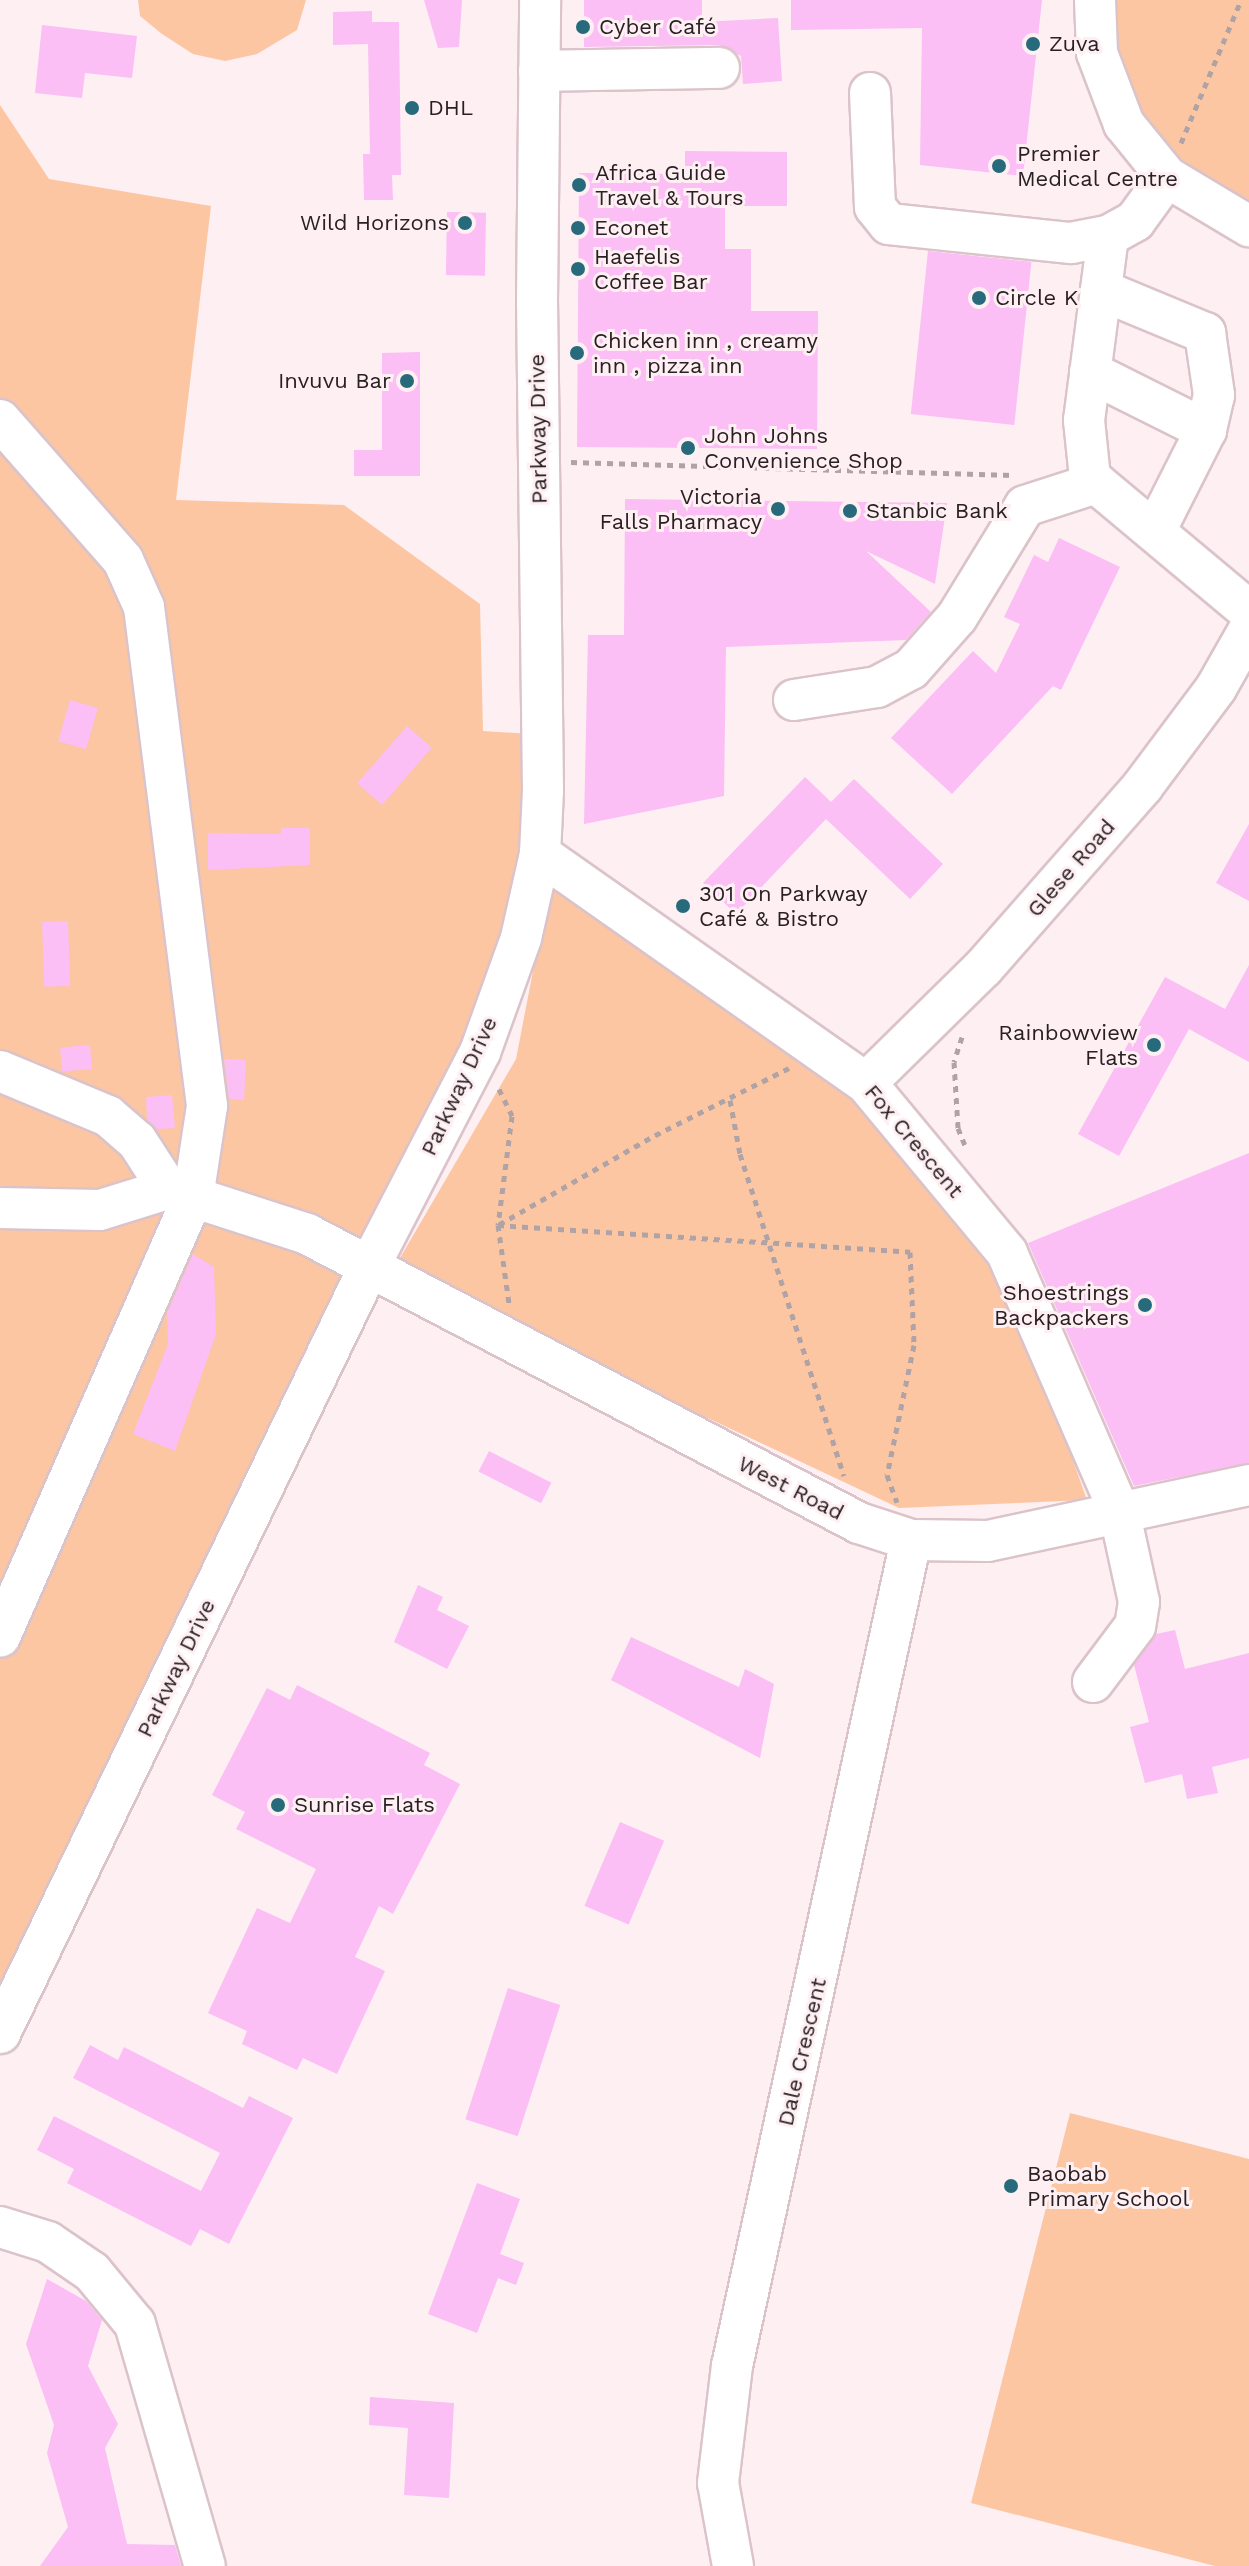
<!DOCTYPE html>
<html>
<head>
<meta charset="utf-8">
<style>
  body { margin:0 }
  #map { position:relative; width:1249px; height:2566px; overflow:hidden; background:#feeff3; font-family:"Work Sans",sans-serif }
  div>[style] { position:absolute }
  .green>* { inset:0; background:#fcc6a3 }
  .building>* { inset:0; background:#fbbef5; transform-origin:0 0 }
  .path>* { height:5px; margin-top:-2.5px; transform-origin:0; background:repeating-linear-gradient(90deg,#b0a3a6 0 6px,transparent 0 12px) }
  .roads { filter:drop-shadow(2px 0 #dbc3ca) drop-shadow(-2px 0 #dbc3ca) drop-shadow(0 2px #dbc3ca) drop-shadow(0 -2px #dbc3ca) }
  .minor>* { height:40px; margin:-20px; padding:0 20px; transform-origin:20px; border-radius:20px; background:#fff }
  .dots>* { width:22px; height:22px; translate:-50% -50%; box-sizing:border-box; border:4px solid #feeff3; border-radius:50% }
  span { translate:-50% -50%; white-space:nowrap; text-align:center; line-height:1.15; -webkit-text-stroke:6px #feeff3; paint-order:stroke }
  .poi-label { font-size:22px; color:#292023 }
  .left { translate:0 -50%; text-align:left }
  .right { translate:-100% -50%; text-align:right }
  .street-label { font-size:22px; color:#292023 }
</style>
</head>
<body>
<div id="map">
  <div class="green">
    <div style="clip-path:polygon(138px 0,306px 0,297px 30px,257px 54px,225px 61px,193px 54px,162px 34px,140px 16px)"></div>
    <div style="clip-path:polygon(1094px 0,1249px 0,1249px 225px,1167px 177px)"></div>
    <div style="clip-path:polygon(0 105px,49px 179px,211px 206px,176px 500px,344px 505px,480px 604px,483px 731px,531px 734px,537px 862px,467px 1069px,0 2020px)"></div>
    <div style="clip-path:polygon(552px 873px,868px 1110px,1009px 1281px,1087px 1500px,899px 1508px,393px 1270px,516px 1059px)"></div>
    <div style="clip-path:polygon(1070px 2113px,1249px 2159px,1249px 2566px,1215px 2566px,971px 2503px)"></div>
  </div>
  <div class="building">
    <div style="clip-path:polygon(424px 0,462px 0,459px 47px,438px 48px)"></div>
    <div style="clip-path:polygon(584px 0,702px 0,702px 22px,778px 18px,782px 81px,743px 84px,741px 56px,719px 45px,584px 47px)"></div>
    <div style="clip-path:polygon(791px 0,1042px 0,1023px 176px,920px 165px,922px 28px,791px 30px)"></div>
    <div style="clip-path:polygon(372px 11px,372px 22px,399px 22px,401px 175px,392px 175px,393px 200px,364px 200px,363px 154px,370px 154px,368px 44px,333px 45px,333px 12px)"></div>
    <div style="clip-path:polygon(42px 25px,137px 36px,132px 78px,85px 73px,82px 98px,35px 93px)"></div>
    <div style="clip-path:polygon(685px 151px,787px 152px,787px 206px,725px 206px,725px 249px,751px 249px,751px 311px,818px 311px,817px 449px,577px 447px,579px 173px,685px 174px)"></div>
    <div style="left:447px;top:212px;width:39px;height:63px;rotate:1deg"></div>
    <div style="left:928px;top:251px;width:104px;height:164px;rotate:6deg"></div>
    <div style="clip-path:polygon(420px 352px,420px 476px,354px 476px,354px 450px,382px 450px,382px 353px)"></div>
    <div style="clip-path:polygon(625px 499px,947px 503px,935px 584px,866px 551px,931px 612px,906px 640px,726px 647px,724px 796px,584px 824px,588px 635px,624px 635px)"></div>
    <div style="clip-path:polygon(1059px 538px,1120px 567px,1061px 690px,1053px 686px,952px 794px,891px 738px,973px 651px,996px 673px,1020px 624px,1004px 617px,1034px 555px,1048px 562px)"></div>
    <div style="left:70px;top:700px;width:29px;height:43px;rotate:16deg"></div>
    <div style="left:407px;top:726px;width:33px;height:76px;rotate:41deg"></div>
    <div style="clip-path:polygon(805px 777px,831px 802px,854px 779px,943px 864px,910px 899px,826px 819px,736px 914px,703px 883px)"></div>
    <div style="clip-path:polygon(1249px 824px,1249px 901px,1216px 883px)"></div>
    <div style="clip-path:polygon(281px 828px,310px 828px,310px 865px,208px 870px,208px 833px,281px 834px)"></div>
    <div style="left:68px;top:921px;width:65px;height:26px;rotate:88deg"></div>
    <div style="clip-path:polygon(1249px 965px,1249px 1062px,1189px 1029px,1119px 1156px,1078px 1134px,1165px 977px,1225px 1009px)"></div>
    <div style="left:90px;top:1045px;width:24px;height:30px;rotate:85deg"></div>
    <div style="clip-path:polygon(224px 1059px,246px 1060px,244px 1100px,229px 1099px)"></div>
    <div style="clip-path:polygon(172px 1095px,175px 1128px,157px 1129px,147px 1120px,146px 1097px)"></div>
    <div style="clip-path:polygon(1249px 1153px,1249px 1463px,1134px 1486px,1028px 1243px)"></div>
    <div style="clip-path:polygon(193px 1254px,214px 1267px,216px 1334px,175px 1451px,133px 1434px,168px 1344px,167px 1313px)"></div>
    <div style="left:489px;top:1451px;width:70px;height:23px;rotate:27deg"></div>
    <div style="clip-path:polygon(418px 1585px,443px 1597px,437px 1610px,469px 1626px,447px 1669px,394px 1642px)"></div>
    <div style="clip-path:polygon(1175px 1630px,1185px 1669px,1249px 1653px,1249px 1758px,1212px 1767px,1218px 1793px,1187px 1799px,1182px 1774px,1145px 1783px,1130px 1727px,1149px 1722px,1134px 1665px,1156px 1634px)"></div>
    <div style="clip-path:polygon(631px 1637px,739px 1687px,745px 1669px,774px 1684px,760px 1758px,611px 1680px)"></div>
    <div style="clip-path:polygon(297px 1685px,430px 1753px,424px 1765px,460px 1784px,393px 1914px,379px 1906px,355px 1957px,385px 1971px,337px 2074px,303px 2058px,297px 2070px,242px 2044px,247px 2031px,208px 2013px,257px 1908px,290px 1923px,316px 1869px,236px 1829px,245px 1812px,212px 1795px,267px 1688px,290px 1700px)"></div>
    <div style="left:620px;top:1822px;width:48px;height:91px;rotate:23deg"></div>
    <div style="left:508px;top:1988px;width:55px;height:138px;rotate:18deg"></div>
    <div style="clip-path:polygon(90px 2045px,118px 2060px,124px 2047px,243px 2108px,249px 2096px,293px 2118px,229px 2244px,200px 2229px,191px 2246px,67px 2183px,74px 2169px,37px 2150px,54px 2116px,201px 2191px,220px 2153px,73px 2078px)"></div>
    <div style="clip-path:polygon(477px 2183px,520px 2199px,500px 2254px,524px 2263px,516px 2285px,498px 2278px,477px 2333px,428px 2314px)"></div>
    <div style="clip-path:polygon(47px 2279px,86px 2301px,102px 2320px,88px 2366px,118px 2424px,105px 2448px,127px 2544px,175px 2545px,181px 2566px,40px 2566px,68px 2527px,47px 2453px,54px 2425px,26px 2344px)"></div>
    <div style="clip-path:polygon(370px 2397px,454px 2403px,449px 2498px,404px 2495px,408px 2428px,369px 2425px)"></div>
  </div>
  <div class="path">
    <div style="left:1181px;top:143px;width:155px;rotate:-67.2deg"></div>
    <div style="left:571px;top:462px;width:442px;rotate:1.7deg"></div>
    <div style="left:962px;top:1037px;width:26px;rotate:108deg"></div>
    <div style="left:954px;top:1062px;width:66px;rotate:86.5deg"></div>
    <div style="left:958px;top:1128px;width:22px;rotate:68deg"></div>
    <div style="left:789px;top:1068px;width:156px;rotate:153.3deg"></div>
    <div style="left:650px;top:1138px;width:175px;rotate:150.2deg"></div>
    <div style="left:498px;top:1225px;width:413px;rotate:3.7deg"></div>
    <div style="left:910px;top:1252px;width:93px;rotate:87.5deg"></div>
    <div style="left:914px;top:1345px;width:133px;rotate:101.7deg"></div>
    <div style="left:887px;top:1475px;width:29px;rotate:70deg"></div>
    <div style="left:499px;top:1089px;width:30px;rotate:64deg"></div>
    <div style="left:512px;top:1116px;width:110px;rotate:97.3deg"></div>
    <div style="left:498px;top:1225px;width:79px;rotate:82deg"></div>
    <div style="left:730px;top:1100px;width:55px;rotate:79.5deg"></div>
    <div style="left:740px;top:1154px;width:338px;rotate:72.1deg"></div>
  </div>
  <div class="roads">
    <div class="minor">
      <div style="left:1095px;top:0;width:53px;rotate:87.8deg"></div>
      <div style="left:1097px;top:53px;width:76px;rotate:69.2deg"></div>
      <div style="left:1124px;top:124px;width:68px;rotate:50.9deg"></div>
      <div style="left:1167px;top:177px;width:96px;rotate:30.9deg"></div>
      <div style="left:539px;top:71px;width:180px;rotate:-1deg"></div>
      <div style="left:870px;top:93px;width:114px;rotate:87.5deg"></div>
      <div style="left:875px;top:207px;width:22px;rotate:51deg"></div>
      <div style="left:889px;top:224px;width:183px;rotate:6deg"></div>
      <div style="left:1071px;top:243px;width:38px;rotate:-11deg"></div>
      <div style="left:1108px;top:236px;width:31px;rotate:-29deg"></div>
      <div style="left:1135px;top:221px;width:54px;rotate:-54deg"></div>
      <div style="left:1108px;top:236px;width:186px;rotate:97.4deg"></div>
      <div style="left:1084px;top:420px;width:58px;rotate:84.1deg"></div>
      <div style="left:1090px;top:478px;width:207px;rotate:39.9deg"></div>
      <div style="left:1101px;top:290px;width:113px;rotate:22.5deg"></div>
      <div style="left:1205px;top:333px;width:63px;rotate:81.7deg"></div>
      <div style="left:1214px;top:395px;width:36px;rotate:103deg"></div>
      <div style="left:1206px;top:430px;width:113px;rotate:116.8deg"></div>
      <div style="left:1090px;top:372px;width:130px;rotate:26.6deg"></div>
      <div style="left:0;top:420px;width:186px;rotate:48.7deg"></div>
      <div style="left:123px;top:560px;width:51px;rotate:65.9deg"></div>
      <div style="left:144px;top:607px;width:503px;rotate:82.8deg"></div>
      <div style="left:207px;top:1106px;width:92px;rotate:98.7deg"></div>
      <div style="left:193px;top:1197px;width:480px;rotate:113.7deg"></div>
      <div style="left:794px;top:700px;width:84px;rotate:-8.9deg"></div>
      <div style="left:877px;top:687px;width:38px;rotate:-28deg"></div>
      <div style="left:911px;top:669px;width:69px;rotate:-48.5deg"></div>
      <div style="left:957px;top:617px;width:130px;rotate:-58.5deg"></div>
      <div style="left:1025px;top:506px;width:75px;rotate:-17.9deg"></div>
      <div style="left:540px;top:854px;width:398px;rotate:35.1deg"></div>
      <div style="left:866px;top:1083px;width:221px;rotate:50.3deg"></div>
      <div style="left:1007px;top:1253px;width:280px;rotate:66.5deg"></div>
      <div style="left:1119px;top:1510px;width:94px;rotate:77.7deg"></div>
      <div style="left:1139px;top:1602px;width:24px;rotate:99deg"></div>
      <div style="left:1135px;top:1626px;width:70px;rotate:126.9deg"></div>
      <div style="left:0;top:1071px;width:117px;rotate:22.6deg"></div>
      <div style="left:108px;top:1116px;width:38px;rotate:41deg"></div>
      <div style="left:137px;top:1141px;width:57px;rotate:57.1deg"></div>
      <div style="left:866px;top:1083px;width:165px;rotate:-44.5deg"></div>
      <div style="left:984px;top:967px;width:240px;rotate:-48.7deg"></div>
      <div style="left:1142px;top:787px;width:124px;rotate:-53.2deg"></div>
      <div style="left:1216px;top:688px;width:67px;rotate:-60.4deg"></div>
      <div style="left:0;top:1208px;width:100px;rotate:1.1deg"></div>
      <div style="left:100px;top:1210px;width:71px;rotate:-17.2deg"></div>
      <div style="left:168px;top:1189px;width:146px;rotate:17.9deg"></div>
      <div style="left:307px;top:1234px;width:623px;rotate:27.63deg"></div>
      <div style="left:859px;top:1523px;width:55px;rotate:18.1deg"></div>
      <div style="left:911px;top:1540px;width:77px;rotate:0.7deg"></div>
      <div style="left:988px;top:1541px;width:267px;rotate:-12.1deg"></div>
      <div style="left:0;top:2033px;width:848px;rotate:-64.28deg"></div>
      <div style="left:368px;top:1269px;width:244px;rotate:-62.7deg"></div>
      <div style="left:480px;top:1052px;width:121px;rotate:-70.2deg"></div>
      <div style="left:521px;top:938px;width:86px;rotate:-77.3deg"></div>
      <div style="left:540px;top:854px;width:64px;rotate:-87.3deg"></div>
      <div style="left:543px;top:790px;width:488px;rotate:-90.7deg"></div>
      <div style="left:537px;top:302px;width:302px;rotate:-89.4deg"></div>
      <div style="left:0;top:2227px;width:50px;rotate:17.4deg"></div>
      <div style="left:48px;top:2242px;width:53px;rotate:34.3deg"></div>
      <div style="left:92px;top:2272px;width:67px;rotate:50.4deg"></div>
      <div style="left:135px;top:2324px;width:252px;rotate:73.9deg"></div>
      <div style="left:733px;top:2566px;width:84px;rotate:-100.2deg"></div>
      <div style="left:718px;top:2483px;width:118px;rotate:-83.2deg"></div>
      <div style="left:732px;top:2366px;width:845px;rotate:-77.77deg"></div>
    </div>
  </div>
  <div class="dots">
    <div style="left:583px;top:27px;background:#266a7b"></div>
    <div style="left:1033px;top:44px;background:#266a7b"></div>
    <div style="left:412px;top:108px;background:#266a7b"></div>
    <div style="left:999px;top:166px;background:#266a7b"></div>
    <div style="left:579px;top:185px;background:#266a7b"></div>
    <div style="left:465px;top:223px;background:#266a7b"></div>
    <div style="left:578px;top:228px;background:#266a7b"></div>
    <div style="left:578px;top:269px;background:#266a7b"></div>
    <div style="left:979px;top:298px;background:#266a7b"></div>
    <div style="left:577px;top:353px;background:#266a7b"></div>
    <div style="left:407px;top:381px;background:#266a7b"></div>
    <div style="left:688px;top:448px;background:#266a7b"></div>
    <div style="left:778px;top:509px;background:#266a7b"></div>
    <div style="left:850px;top:511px;background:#266a7b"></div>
    <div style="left:683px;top:906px;background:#266a7b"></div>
    <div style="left:1154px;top:1045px;background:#266a7b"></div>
    <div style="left:1145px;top:1305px;background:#266a7b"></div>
    <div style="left:278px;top:1805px;background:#266a7b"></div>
    <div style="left:1011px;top:2186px;background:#266a7b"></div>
  </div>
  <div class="poi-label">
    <span class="left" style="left:599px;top:27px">Cyber Café</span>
    <span class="left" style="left:1049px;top:44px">Zuva</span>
    <span class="left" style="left:428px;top:108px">DHL</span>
    <span class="left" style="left:1017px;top:166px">Premier<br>Medical Centre</span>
    <span class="left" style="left:595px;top:185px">Africa Guide<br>Travel &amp; Tours</span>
    <span class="right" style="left:449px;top:223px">Wild Horizons</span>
    <span class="left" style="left:594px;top:228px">Econet</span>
    <span class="left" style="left:594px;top:269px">Haefelis<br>Coffee Bar</span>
    <span class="left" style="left:995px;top:298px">Circle K</span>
    <span class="left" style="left:593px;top:353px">Chicken inn , creamy<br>inn , pizza inn</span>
    <span class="right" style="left:391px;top:381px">Invuvu Bar</span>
    <span class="left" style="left:704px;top:448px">John Johns<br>Convenience Shop</span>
    <span class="right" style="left:762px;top:509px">Victoria<br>Falls Pharmacy</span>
    <span class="left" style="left:866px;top:511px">Stanbic Bank</span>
    <span class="left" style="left:699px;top:906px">301 On Parkway<br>Café &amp; Bistro</span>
    <span class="right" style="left:1138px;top:1045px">Rainbowview<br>Flats</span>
    <span class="right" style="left:1129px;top:1305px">Shoestrings<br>Backpackers</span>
    <span class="left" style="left:294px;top:1805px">Sunrise Flats</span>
    <span class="left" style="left:1027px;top:2186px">Baobab<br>Primary School</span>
  </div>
  <div class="street-label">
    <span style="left:538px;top:429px;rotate:-91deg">Parkway Drive</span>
    <span style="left:1071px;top:868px;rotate:-49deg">Glese Road</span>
    <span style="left:459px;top:1086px;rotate:-65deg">Parkway Drive</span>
    <span style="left:914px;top:1141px;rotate:50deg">Fox Crescent</span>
    <span style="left:791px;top:1488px;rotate:27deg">West Road</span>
    <span style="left:176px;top:1668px;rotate:-64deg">Parkway Drive</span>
    <span style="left:802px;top:2052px;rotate:-77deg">Dale Crescent</span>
  </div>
</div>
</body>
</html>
